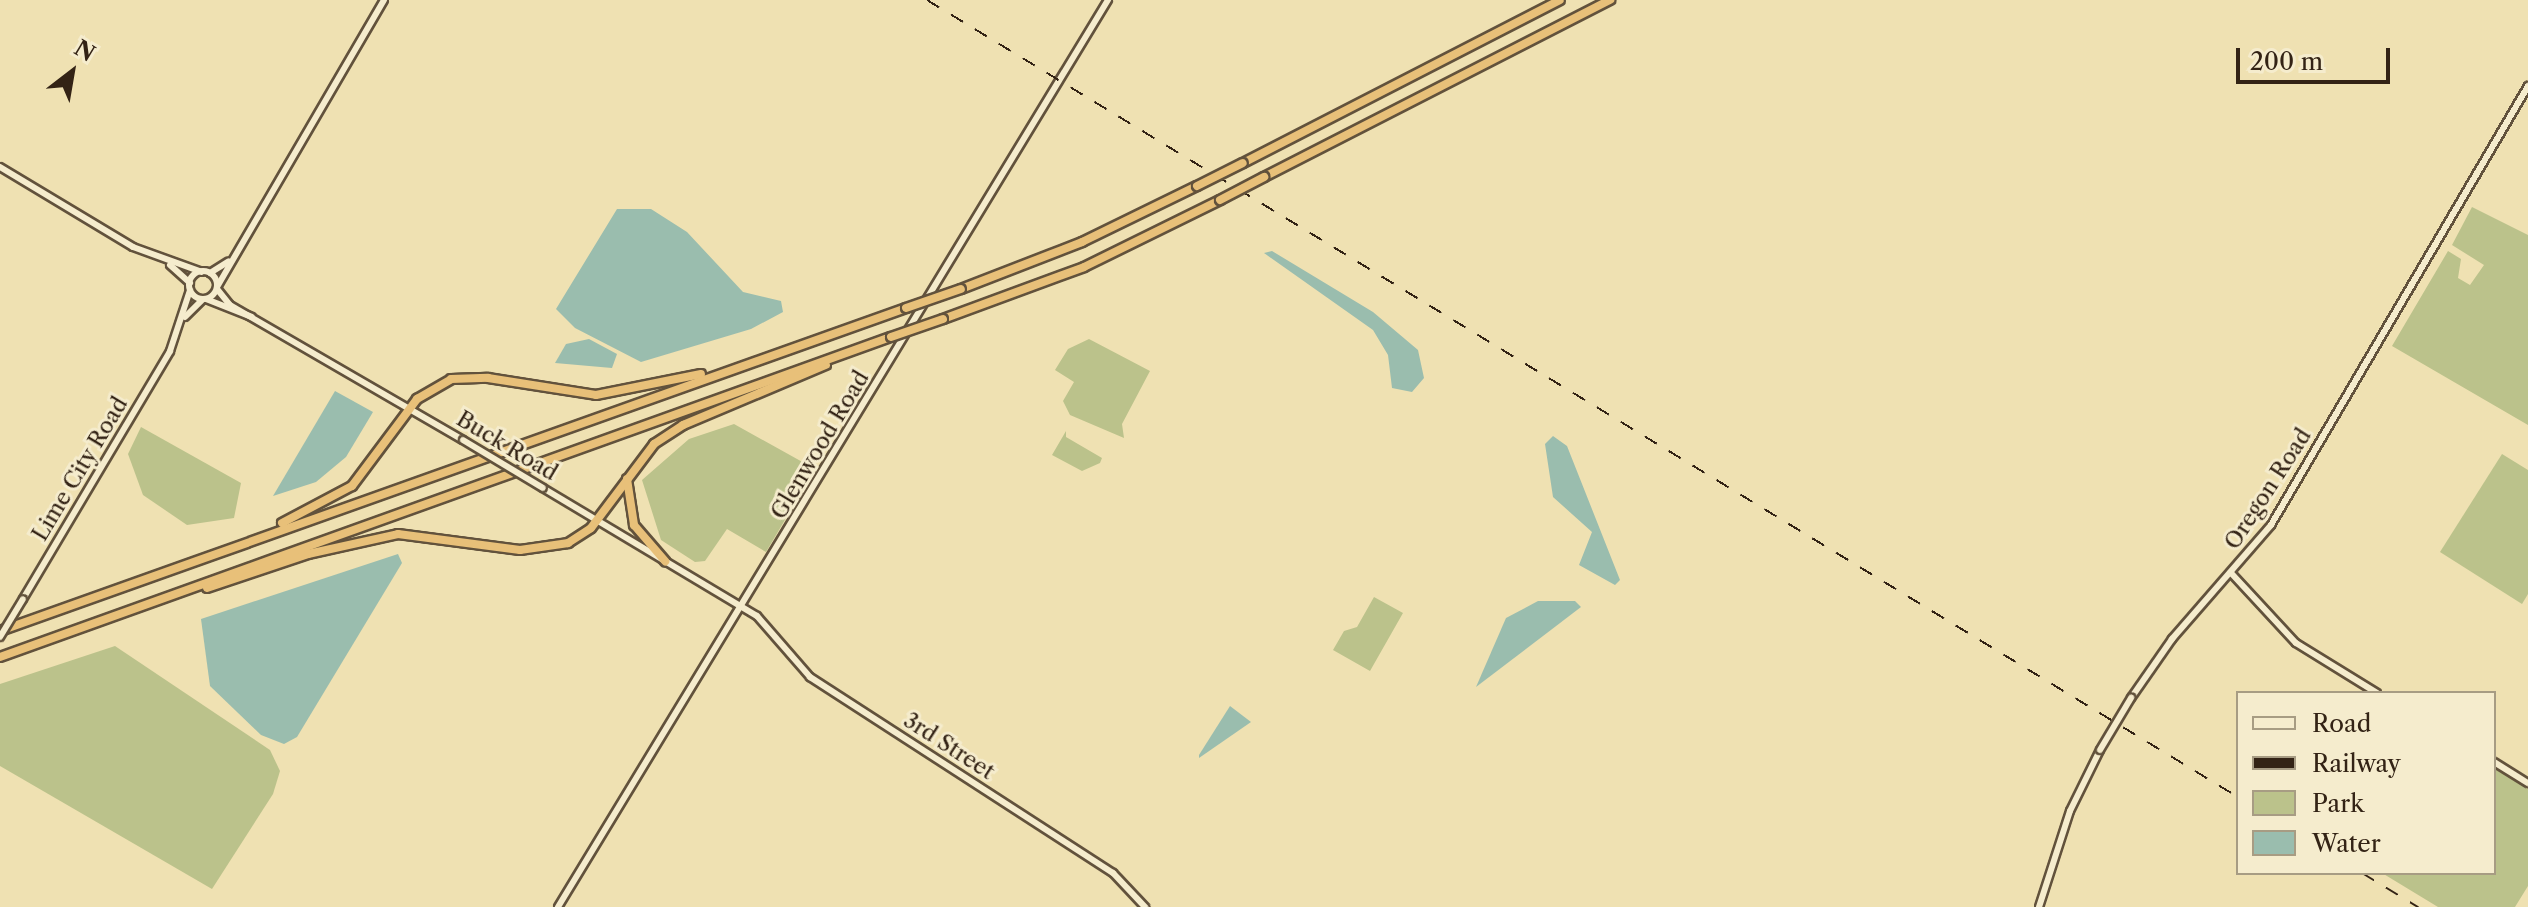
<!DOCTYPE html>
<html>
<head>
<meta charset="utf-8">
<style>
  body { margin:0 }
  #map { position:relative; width:2528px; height:907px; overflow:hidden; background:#efe1b2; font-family:"Libre Caslon Text",serif }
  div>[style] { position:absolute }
  .green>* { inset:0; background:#bbc28b }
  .water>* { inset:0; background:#9abdae }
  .roads { filter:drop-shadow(2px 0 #62523c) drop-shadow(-2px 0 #62523c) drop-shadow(0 2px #62523c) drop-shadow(0 -2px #62523c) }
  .tertiary>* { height:6px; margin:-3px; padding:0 3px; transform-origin:3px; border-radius:3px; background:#f5eccd }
  .tertiary>.ring { margin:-3px; padding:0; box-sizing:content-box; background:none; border:6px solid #f5eccd; border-radius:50% }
  .secondary>* { height:6px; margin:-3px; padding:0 3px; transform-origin:3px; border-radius:3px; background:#f5eccd }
  .motorway>* { height:8px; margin:-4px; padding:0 4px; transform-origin:4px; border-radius:4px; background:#e8c079 }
  .rail>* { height:2px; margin-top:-1px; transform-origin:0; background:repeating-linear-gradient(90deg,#332315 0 14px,transparent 0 28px) }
  .bridges { filter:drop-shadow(2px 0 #62523c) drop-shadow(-2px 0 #62523c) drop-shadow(0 2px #62523c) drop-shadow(0 -2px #62523c) }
  .tertiary-bridge>* { height:6px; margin:-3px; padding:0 3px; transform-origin:3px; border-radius:3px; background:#f5eccd }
  .secondary-bridge>* { height:6px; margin:-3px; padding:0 3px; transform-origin:3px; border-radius:3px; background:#f5eccd }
  .motorway-bridge>* { height:8px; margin:-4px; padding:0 4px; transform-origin:4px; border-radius:4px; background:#e8c079 }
  span { translate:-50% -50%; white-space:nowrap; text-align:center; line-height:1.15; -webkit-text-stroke:6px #f5eccd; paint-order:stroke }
  .street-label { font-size:22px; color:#332315 }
  .legend { position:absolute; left:2236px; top:691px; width:260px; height:184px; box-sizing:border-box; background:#f5eccd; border:2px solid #a79c83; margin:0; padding:10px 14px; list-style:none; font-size:24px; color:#332315 }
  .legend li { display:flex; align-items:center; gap:16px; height:40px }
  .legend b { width:40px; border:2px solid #a79c83 }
  .north { position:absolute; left:32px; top:32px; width:80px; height:80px; -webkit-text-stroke:6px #f5eccd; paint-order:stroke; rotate:31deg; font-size:22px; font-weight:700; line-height:32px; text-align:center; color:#332315 }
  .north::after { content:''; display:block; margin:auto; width:28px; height:36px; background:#332315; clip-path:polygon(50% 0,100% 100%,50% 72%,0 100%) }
  .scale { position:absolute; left:2236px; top:48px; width:154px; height:36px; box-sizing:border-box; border:4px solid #332315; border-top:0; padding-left:10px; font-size:24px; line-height:28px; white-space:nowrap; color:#332315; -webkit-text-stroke:6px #f5eccd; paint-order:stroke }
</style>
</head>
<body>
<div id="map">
  <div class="green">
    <div style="clip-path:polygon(2472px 207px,2528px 235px,2528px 425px,2392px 346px,2448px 251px,2461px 259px,2458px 278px,2470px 285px,2484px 265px,2452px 245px)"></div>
    <div style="clip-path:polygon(1089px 339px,1150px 371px,1122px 424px,1124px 438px,1070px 415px,1063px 401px,1074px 382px,1055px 370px,1068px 349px)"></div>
    <div style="clip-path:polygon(734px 424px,815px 469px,766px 552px,727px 529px,705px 561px,695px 562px,661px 540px,642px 480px,689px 439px)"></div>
    <div style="clip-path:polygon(141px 427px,241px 483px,234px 518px,187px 525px,143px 495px,128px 454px)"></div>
    <div style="clip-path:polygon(1066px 431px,1066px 437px,1102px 458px,1100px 463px,1082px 471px,1052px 455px)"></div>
    <div style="clip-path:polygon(2502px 454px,2528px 470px,2528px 594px,2522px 604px,2440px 552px)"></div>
    <div style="clip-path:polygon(1374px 597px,1403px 613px,1370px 671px,1333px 650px,1344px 631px,1357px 627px)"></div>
    <div style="clip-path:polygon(115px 646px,270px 750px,280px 771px,273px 794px,212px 889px,0 766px,0 684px)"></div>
    <div style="clip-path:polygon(2494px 768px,2528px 789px,2528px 886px,2515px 907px,2438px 907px,2382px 873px,2494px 873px)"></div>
  </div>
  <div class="water">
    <div style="clip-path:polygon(617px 209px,651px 209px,687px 232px,743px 292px,781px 301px,783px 312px,751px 329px,641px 362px,575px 328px,556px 309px)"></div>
    <div style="clip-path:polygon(1272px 251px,1373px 312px,1418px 350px,1424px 378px,1412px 392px,1392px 388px,1388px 355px,1373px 330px,1264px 253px)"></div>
    <div style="clip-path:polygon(589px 339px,617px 354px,612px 368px,555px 363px,566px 344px)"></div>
    <div style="clip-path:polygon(335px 391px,373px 412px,346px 457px,316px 482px,273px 496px)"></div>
    <div style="clip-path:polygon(1553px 436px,1567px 446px,1620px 580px,1615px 585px,1579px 565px,1592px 532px,1553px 497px,1545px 444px)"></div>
    <div style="clip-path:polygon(398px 554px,402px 563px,297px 737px,284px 744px,261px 735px,210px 686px,201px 619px)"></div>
    <div style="clip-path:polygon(1538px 601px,1575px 601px,1581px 607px,1476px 687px,1506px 618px)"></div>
    <div style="clip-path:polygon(1230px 706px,1251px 722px,1199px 758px,1199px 755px)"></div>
  </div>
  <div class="roads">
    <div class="tertiary">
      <div style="left:0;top:167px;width:155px;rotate:31deg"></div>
      <div style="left:133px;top:247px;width:73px;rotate:19.9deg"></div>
      <div style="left:170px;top:265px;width:27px;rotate:42deg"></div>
      <div class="ring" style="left:189px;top:271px;width:22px;height:22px"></div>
      <div style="left:210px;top:273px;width:22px;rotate:-32deg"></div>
      <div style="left:217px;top:287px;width:332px;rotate:-59.8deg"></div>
      <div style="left:217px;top:289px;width:21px;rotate:51deg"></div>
      <div style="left:230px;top:305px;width:269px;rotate:30.1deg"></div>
      <div style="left:206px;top:299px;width:49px;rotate:21.4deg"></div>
      <div style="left:185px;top:317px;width:24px;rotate:-45deg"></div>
      <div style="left:543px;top:488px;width:249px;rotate:30.9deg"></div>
      <div style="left:757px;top:616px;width:81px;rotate:49deg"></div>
      <div style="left:810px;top:677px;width:361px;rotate:32.9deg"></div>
      <div style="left:1113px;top:873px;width:47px;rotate:46.7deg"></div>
      <div style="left:2232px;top:574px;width:94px;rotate:47.2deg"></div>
      <div style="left:2296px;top:643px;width:95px;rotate:31.7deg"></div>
      <div style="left:23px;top:599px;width:288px;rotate:-59.3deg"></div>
      <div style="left:170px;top:351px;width:64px;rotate:-71.8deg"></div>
      <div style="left:2494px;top:762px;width:40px;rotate:32deg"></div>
      <div style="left:558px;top:907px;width:1061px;rotate:-58.77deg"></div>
    </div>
    <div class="secondary">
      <div style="left:2131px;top:698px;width:72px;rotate:-55.2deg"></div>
      <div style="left:2172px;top:639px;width:151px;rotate:-49deg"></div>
      <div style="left:2271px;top:525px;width:509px;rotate:-59.65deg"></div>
      <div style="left:2039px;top:907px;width:101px;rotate:-72.1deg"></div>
      <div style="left:2070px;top:811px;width:68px;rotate:-63.8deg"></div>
    </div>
    <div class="motorway">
      <div style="left:1243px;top:163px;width:356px;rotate:-27.2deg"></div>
      <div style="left:1264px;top:177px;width:389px;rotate:-27.1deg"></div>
      <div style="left:961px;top:289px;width:130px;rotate:-21.2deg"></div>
      <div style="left:1082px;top:242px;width:128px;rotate:-26deg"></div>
      <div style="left:943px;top:319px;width:150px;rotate:-20.2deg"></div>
      <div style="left:1084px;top:267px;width:152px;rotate:-26.2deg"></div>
      <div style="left:627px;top:479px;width:47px;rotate:81.3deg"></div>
      <div style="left:634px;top:525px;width:48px;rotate:49.3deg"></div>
      <div style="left:282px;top:523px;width:79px;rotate:-27.9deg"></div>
      <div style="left:352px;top:486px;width:109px;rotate:-53.2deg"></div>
      <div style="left:417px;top:399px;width:39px;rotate:-30deg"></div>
      <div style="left:451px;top:379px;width:37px;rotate:-2deg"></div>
      <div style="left:488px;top:378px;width:109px;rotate:8.9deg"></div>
      <div style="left:596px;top:395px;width:107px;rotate:-11.3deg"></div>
      <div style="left:207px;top:588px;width:107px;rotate:-18.6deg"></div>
      <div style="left:308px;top:554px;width:92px;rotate:-12.5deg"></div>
      <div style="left:398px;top:534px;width:123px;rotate:7.5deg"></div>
      <div style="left:520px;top:550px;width:49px;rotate:-8.3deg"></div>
      <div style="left:568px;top:543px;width:27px;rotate:-33deg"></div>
      <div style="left:591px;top:528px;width:105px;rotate:-53.1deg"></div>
      <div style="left:654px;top:444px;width:35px;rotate:-33deg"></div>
      <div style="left:683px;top:425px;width:155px;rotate:-22.8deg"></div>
      <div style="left:0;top:631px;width:962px;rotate:-19.62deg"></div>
      <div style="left:0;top:657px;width:947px;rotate:-19.76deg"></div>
    </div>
  </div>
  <div class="rail">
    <div style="left:927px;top:0;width:1534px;rotate:31.3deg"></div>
    <div style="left:2362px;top:873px;width:66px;rotate:31.3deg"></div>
  </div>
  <div class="bridges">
    <div class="tertiary-bridge">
      <div style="left:463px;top:440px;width:93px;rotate:31deg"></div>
      <div style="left:0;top:637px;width:44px;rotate:-58.8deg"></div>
    </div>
    <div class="secondary-bridge">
      <div style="left:2100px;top:750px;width:61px;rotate:-59.2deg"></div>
    </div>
    <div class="motorway-bridge">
      <div style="left:1197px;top:186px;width:51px;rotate:-26.6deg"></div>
      <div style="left:1220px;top:200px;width:50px;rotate:-27.6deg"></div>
      <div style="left:906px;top:308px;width:58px;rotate:-19.1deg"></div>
      <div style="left:891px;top:337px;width:55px;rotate:-19.1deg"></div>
    </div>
  </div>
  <div class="street-label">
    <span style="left:820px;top:445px;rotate:-59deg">Glenwood Road</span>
    <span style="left:507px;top:446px;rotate:31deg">Buck Road</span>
    <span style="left:80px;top:469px;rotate:-59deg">Lime City Road</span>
    <span style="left:2268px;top:489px;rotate:-57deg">Oregon Road</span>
    <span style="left:949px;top:746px;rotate:33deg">3rd Street</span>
  </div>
  <ul class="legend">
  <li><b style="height:10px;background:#f5eccd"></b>Road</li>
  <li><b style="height:10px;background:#332315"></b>Railway</li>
  <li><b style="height:22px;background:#bbc28b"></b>Park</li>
  <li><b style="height:22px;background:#9abdae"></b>Water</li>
  </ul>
  <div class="north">N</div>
  <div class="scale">200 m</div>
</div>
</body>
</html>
